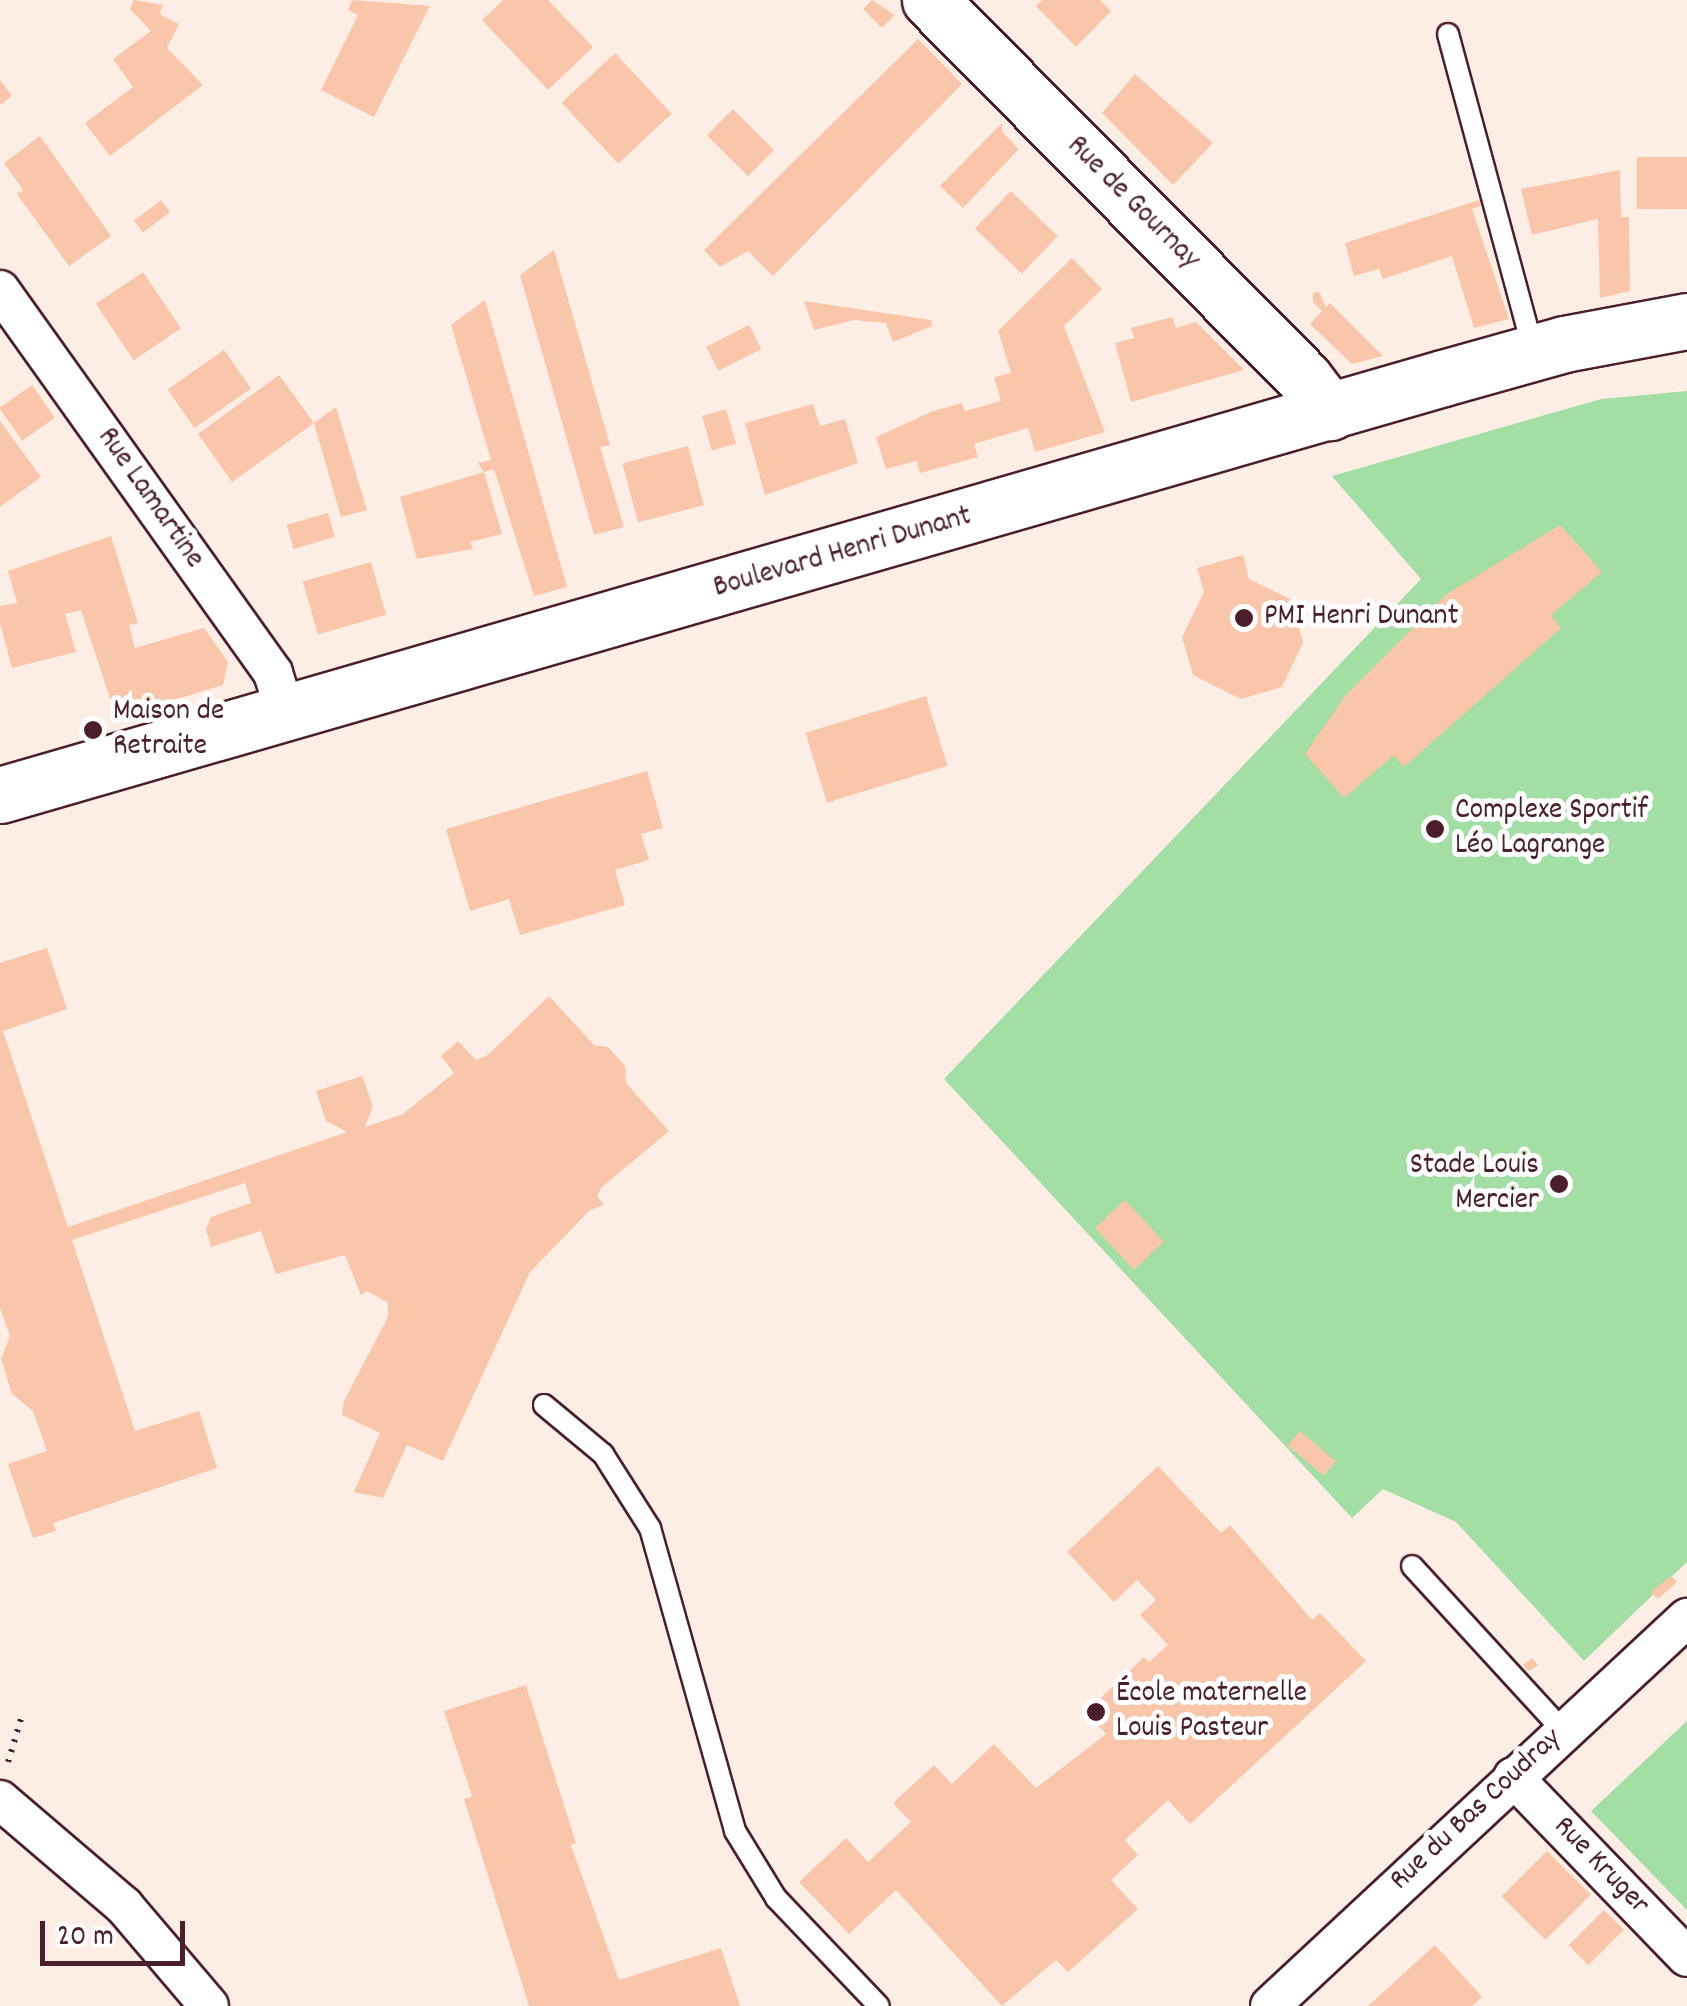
<!DOCTYPE html>
<html>
<head>
<meta charset="utf-8">
<style>
  body { margin:0 }
  #map { position:relative; width:1687px; height:2006px; overflow:hidden; background:#fdeee5; font-family:Dekko,sans-serif }
  div>[style] { position:absolute }
  .green>* { inset:0; background:#a3dea4 }
  .building>* { inset:0; background:#f9c6a9; transform-origin:0 0 }
  .path>* { height:6px; margin-top:-3px; transform-origin:0; background:repeating-linear-gradient(90deg,#4a1f2b 0 2.5px,transparent 0 10.5px) }
  .roads { filter:drop-shadow(2px 0 #4a1f2b) drop-shadow(-2px 0 #4a1f2b) drop-shadow(0 2px #4a1f2b) drop-shadow(0 -2px #4a1f2b) }
  .lane>* { height:20px; margin:-10px; padding:0 10px; transform-origin:10px; border-radius:10px; background:#fff }
  .street>* { height:38px; margin:-19px; padding:0 19px; transform-origin:19px; border-radius:19px; background:#fff }
  .secondary>* { height:55px; margin:-27.5px; padding:0 27.5px; transform-origin:27.5px; border-radius:27.5px; background:#fff }
  .dots>* { width:28px; height:28px; translate:-50% -50%; box-sizing:border-box; border:5px solid #fff; border-radius:50% }
  span { translate:-50% -50%; white-space:nowrap; text-align:center; line-height:1.15; -webkit-text-stroke:10px #fff; paint-order:stroke }
  .street-label { font-size:30px; color:#4a1f2b }
  .poi-label { font-size:30px; color:#4a1f2b }
  .left { translate:0 -50%; text-align:left }
  .right { translate:-100% -50%; text-align:right }
  .scale { position:absolute; left:40px; top:1921px; width:145px; height:45px; box-sizing:border-box; border:5px solid #4a1f2b; border-top:0; padding-left:12px; font-size:30px; line-height:35px; white-space:nowrap; color:#4a1f2b; -webkit-text-stroke:8px #fff; paint-order:stroke }
</style>
</head>
<body>
<div id="map">
  <div class="green">
    <div style="clip-path:polygon(1687px 391px,1687px 1562px,1584px 1661px,1456px 1522px,1383px 1489px,1352px 1518px,944px 1079px,1421px 579px,1332px 476px,1601px 399px)"></div>
    <div style="clip-path:polygon(1687px 1721px,1687px 1910px,1591px 1811px)"></div>
  </div>
  <div class="building">
    <div style="clip-path:polygon(134px 0,163px 5px,159px 14px,179px 24px,167px 48px,203px 85px,110px 156px,85px 123px,133px 87px,113px 59px,151px 31px,130px 9px)"></div>
    <div style="clip-path:polygon(352px 0,430px 6px,374px 117px,321px 90px,358px 15px,348px 10px)"></div>
    <div style="clip-path:polygon(503px 0,548px 0,593px 47px,548px 90px,482px 20px)"></div>
    <div style="clip-path:polygon(872px 0,895px 15px,882px 28px,863px 9px)"></div>
    <div style="clip-path:polygon(1042px 0,1100px 0,1111px 11px,1076px 47px,1036px 6px)"></div>
    <div style="clip-path:polygon(918px 39px,962px 84px,773px 276px,748px 251px,720px 267px,704px 250px)"></div>
    <div style="left:615px;top:53px;width:83px;height:73px;rotate:47deg"></div>
    <div style="clip-path:polygon(1135px 74px,1213px 143px,1173px 185px,1102px 113px)"></div>
    <div style="clip-path:polygon(0 80px,12px 96px,0 105px)"></div>
    <div style="left:733px;top:109px;width:58px;height:37px;rotate:45deg"></div>
    <div style="clip-path:polygon(1002px 123px,1002px 132px,1019px 149px,963px 208px,940px 186px)"></div>
    <div style="clip-path:polygon(40px 136px,111px 236px,69px 266px,17px 194px,23px 190px,4px 163px)"></div>
    <div style="left:1687px;top:157px;width:52px;height:50px;rotate:90deg"></div>
    <div style="clip-path:polygon(1620px 170px,1621px 217px,1629px 217px,1630px 291px,1600px 298px,1598px 219px,1532px 235px,1521px 189px)"></div>
    <div style="left:1011px;top:191px;width:65px;height:52px;rotate:44deg"></div>
    <div style="left:161px;top:200px;width:15px;height:34px;rotate:53deg"></div>
    <div style="clip-path:polygon(1479px 200px,1481px 206px,1472px 209px,1509px 319px,1474px 328px,1452px 256px,1383px 279px,1379px 269px,1354px 276px,1345px 243px)"></div>
    <div style="clip-path:polygon(554px 250px,610px 445px,600px 447px,624px 527px,594px 535px,520px 275px)"></div>
    <div style="clip-path:polygon(1072px 258px,1102px 289px,1064px 326px,1105px 432px,1035px 452px,1028px 428px,974px 444px,978px 457px,920px 473px,916px 461px,886px 469px,876px 437px,933px 411px,962px 403px,965px 411px,1001px 401px,994px 377px,1011px 373px,998px 331px)"></div>
    <div style="left:143px;top:272px;width:68px;height:57px;rotate:56deg"></div>
    <div style="clip-path:polygon(1319px 292px,1326px 307px,1330px 303px,1383px 356px,1352px 364px,1310px 324px,1322px 311px,1313px 302px,1313px 293px)"></div>
    <div style="clip-path:polygon(485px 300px,567px 587px,534px 596px,494px 469px,484px 472px,502px 534px,470px 542px,473px 549px,417px 559px,400px 497px,484px 472px,478px 463px,491px 460px,451px 325px)"></div>
    <div style="clip-path:polygon(804px 301px,931px 320px,932px 326px,893px 342px,886px 323px,854px 320px,814px 330px)"></div>
    <div style="clip-path:polygon(1172px 317px,1176px 328px,1196px 322px,1244px 370px,1131px 402px,1115px 343px,1134px 338px,1131px 328px)"></div>
    <div style="left:749px;top:325px;width:27px;height:48px;rotate:63deg"></div>
    <div style="left:224px;top:350px;width:47px;height:69px;rotate:55deg"></div>
    <div style="clip-path:polygon(279px 375px,314px 423px,336px 407px,367px 510px,341px 517px,314px 423px,232px 482px,198px 434px)"></div>
    <div style="left:32px;top:385px;width:40px;height:40px;rotate:55deg"></div>
    <div style="clip-path:polygon(813px 404px,820px 426px,845px 419px,858px 463px,765px 495px,745px 423px)"></div>
    <div style="left:726px;top:409px;width:36px;height:25px;rotate:74deg"></div>
    <div style="clip-path:polygon(0 421px,41px 477px,0 507px)"></div>
    <div style="left:688px;top:446px;width:61px;height:68px;rotate:75deg"></div>
    <div style="left:328px;top:513px;width:25px;height:43px;rotate:74deg"></div>
    <div style="clip-path:polygon(1560px 525px,1602px 572px,1551px 615px,1561px 628px,1404px 767px,1394px 755px,1344px 798px,1305px 754px,1345px 696px,1447px 594px)"></div>
    <div style="clip-path:polygon(111px 536px,138px 623px,129px 625px,135px 648px,204px 628px,228px 662px,223px 685px,116px 717px,81px 610px,65px 614px,76px 652px,12px 668px,0 623px,0 606px,17px 603px,8px 571px)"></div>
    <div style="clip-path:polygon(1243px 555px,1249px 579px,1292px 600px,1303px 643px,1282px 687px,1241px 699px,1193px 675px,1182px 637px,1204px 592px,1197px 568px)"></div>
    <div style="left:371px;top:562px;width:55px;height:71px;rotate:74deg"></div>
    <div style="left:926px;top:696px;width:73px;height:126px;rotate:73deg"></div>
    <div style="clip-path:polygon(647px 771px,663px 828px,641px 834px,649px 860px,615px 870px,625px 905px,520px 935px,509px 899px,470px 911px,446px 829px)"></div>
    <div style="clip-path:polygon(47px 948px,67px 1009px,3px 1031px,68px 1227px,347px 1132px,326px 1121px,316px 1091px,362px 1076px,373px 1106px,365px 1127px,403px 1114px,454px 1073px,441px 1056px,458px 1041px,476px 1060px,488px 1055px,549px 996px,594px 1045px,608px 1047px,625px 1066px,626px 1083px,669px 1131px,602px 1187px,597px 1196px,604px 1205px,590px 1210px,530px 1272px,443px 1461px,407px 1445px,383px 1498px,354px 1492px,380px 1433px,342px 1415px,344px 1401px,388px 1317px,388px 1303px,367px 1291px,361px 1295px,345px 1255px,276px 1274px,261px 1231px,211px 1247px,206px 1229px,211px 1217px,251px 1203px,245px 1183px,72px 1240px,135px 1431px,199px 1411px,217px 1468px,53px 1523px,56px 1531px,33px 1538px,8px 1464px,47px 1451px,33px 1411px,12px 1394px,1px 1359px,10px 1336px,0 1308px,0 963px)"></div>
    <div style="left:1125px;top:1200px;width:57px;height:41px;rotate:47deg"></div>
    <div style="left:1300px;top:1431px;width:47px;height:19px;rotate:40deg"></div>
    <div style="clip-path:polygon(1158px 1466px,1221px 1533px,1230px 1525px,1312px 1620px,1320px 1613px,1366px 1661px,1190px 1824px,1168px 1800px,1125px 1840px,1138px 1855px,1111px 1880px,1138px 1909px,1068px 1972px,1056px 1960px,1002px 2006px,896px 1890px,849px 1934px,799px 1882px,846px 1838px,868px 1862px,911px 1822px,893px 1803px,934px 1765px,952px 1784px,994px 1744px,1036px 1788px,1106px 1734px,1086px 1712px,1144px 1657px,1149px 1662px,1168px 1645px,1140px 1615px,1156px 1600px,1137px 1580px,1114px 1602px,1067px 1552px)"></div>
    <div style="clip-path:polygon(1671px 1576px,1677px 1582px,1658px 1599px,1651px 1592px)"></div>
    <div style="clip-path:polygon(1532px 1658px,1538px 1665px,1529px 1671px,1523px 1665px)"></div>
    <div style="clip-path:polygon(526px 1685px,576px 1843px,571px 1845px,619px 1980px,721px 1948px,740px 2006px,529px 2006px,464px 1799px,472px 1797px,444px 1711px)"></div>
    <div style="left:1547px;top:1851px;width:62px;height:64px;rotate:45deg"></div>
    <div style="left:1604px;top:1910px;width:28px;height:50px;rotate:45deg"></div>
    <div style="clip-path:polygon(1435px 1945px,1482px 1997px,1472px 2006px,1368px 2006px)"></div>
  </div>
  <div class="path">
    <div style="left:8px;top:1762px;width:49px;rotate:-73.4deg"></div>
  </div>
  <div class="roads">
    <div class="lane">
      <div style="left:1448px;top:34px;width:327px;rotate:74.9deg"></div>
      <div style="left:544px;top:1405px;width:77px;rotate:39.7deg"></div>
      <div style="left:603px;top:1454px;width:88px;rotate:57.6deg"></div>
      <div style="left:650px;top:1528px;width:315px;rotate:74.3deg"></div>
      <div style="left:735px;top:1831px;width:79px;rotate:58.5deg"></div>
      <div style="left:776px;top:1898px;width:149px;rotate:46.4deg"></div>
      <div style="left:1412px;top:1566px;width:224px;rotate:47.5deg"></div>
    </div>
    <div class="street">
      <div style="left:0;top:290px;width:470px;rotate:54.5deg"></div>
      <div style="left:273px;top:673px;width:43px;rotate:72.4deg"></div>
      <div style="left:1513px;top:1777px;width:250px;rotate:46deg"></div>
      <div style="left:0;top:1800px;width:163px;rotate:40.5deg"></div>
      <div style="left:124px;top:1906px;width:131px;rotate:49.6deg"></div>
      <div style="left:1270px;top:2006px;width:570px;rotate:-42.94deg"></div>
    </div>
    <div class="secondary">
      <div style="left:930px;top:0;width:532px;rotate:45.3deg"></div>
      <div style="left:1304px;top:378px;width:43px;rotate:52.6deg"></div>
      <div style="left:0;top:795px;width:1502px;rotate:-16.12deg"></div>
      <div style="left:1443px;top:378px;width:126px;rotate:-15.7deg"></div>
      <div style="left:1564px;top:344px;width:125px;rotate:-10.6deg"></div>
    </div>
  </div>
  <div class="dots">
    <div style="left:1244px;top:618px;background:#4a1f2b"></div>
    <div style="left:93px;top:730px;background:#4a1f2b"></div>
    <div style="left:1435px;top:829px;background:#4a1f2b"></div>
    <div style="left:1559px;top:1184px;background:#4a1f2b"></div>
    <div style="left:1096px;top:1712px;background:#4a1f2b"></div>
  </div>
  <div class="street-label">
    <span style="left:1132px;top:204px;rotate:45deg">Rue de Gournay</span>
    <span style="left:149px;top:499px;rotate:55deg">Rue Lamartine</span>
    <span style="left:843px;top:554px;rotate:-16deg">Boulevard Henri Dunant</span>
    <span style="left:1477px;top:1811px;rotate:-43deg">Rue du Bas Coudray</span>
    <span style="left:1600px;top:1867px;rotate:46deg">Rue Kruger</span>
  </div>
  <div class="poi-label">
    <span class="left" style="left:1264px;top:618px">PMI Henri Dunant</span>
    <span class="left" style="left:113px;top:730px">Maison de<br>Retraite</span>
    <span class="left" style="left:1455px;top:829px">Complexe Sportif<br>Léo Lagrange</span>
    <span class="right" style="left:1539px;top:1184px">Stade Louis<br>Mercier</span>
    <span class="left" style="left:1116px;top:1712px">École maternelle<br>Louis Pasteur</span>
  </div>
  <div class="scale">20 m</div>
</div>
</body>
</html>
